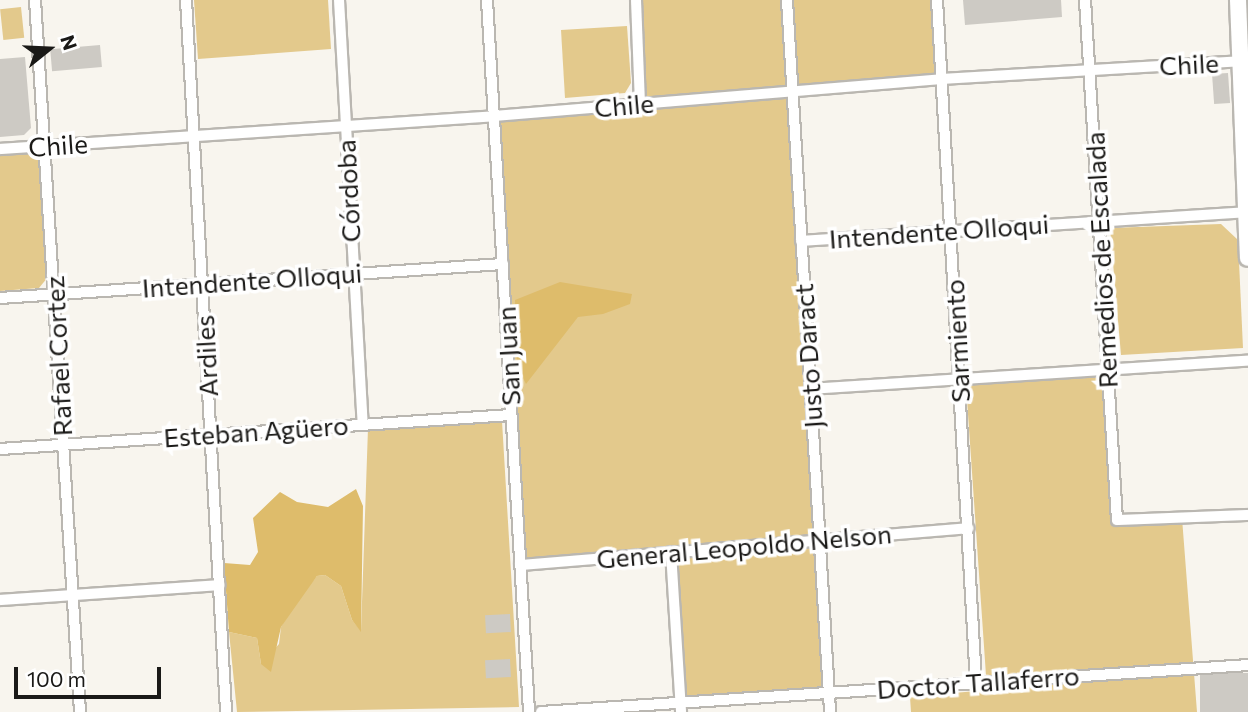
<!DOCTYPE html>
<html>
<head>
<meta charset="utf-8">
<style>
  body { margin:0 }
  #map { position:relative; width:1248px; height:712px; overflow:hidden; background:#f8f5ee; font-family:Commissioner,sans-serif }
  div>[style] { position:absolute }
  .green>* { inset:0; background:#e3c98c; transform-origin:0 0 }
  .forest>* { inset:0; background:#debc6b }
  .building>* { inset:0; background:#cdcac4; transform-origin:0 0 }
  .roads { filter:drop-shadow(2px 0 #bab7b1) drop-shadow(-2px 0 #bab7b1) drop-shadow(0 2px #bab7b1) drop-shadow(0 -2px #bab7b1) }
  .street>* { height:10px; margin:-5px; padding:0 5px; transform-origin:5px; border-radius:5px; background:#fff }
  .secondary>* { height:16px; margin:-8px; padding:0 8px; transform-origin:8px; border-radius:8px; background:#fff }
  span { translate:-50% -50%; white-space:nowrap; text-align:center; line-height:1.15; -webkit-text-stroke:7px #fff; paint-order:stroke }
  .street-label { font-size:26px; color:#1a1917 }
  .north { position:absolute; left:14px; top:14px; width:70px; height:70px; -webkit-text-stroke:5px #fff; paint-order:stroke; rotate:72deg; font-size:19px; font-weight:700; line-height:28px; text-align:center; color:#1a1917 }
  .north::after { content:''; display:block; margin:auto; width:24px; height:32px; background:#1a1917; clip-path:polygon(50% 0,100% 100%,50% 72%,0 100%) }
  .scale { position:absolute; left:14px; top:667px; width:147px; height:32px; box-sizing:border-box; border:4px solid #1a1917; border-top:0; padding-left:9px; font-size:21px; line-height:24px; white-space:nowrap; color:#1a1917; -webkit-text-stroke:5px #fff; paint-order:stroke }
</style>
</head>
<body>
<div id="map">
  <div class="green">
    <div style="clip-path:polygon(328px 0,331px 49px,198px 59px,194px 0)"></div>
    <div style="clip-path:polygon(636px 0,937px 0,942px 79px,792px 91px,829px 692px,680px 702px,671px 553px,520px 565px,493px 116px,640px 104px)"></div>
    <div style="left:21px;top:7px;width:31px;height:21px;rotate:84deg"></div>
    <div style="clip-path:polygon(627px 26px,631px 83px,625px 93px,565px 98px,561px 30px)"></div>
    <div style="clip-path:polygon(34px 152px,39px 156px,48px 277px,39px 288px,0 291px,0 155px)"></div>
    <div style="clip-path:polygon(1221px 224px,1238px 240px,1243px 348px,1121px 355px,1110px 228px)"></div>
    <div style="clip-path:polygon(1104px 377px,1117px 520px,1182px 518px,1197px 712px,911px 712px,910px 697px,987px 690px,966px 385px)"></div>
    <div style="clip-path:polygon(502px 421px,519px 707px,237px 712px,229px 632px,257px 638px,261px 664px,279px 644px,281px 627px,292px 606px,317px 576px,325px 575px,341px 586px,352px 620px,361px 631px,368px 428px)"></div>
  </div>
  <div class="forest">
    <div style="clip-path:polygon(560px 282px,632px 294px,630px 304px,603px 314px,578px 317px,526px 384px,517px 366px,515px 300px)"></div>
    <div style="clip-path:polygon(356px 489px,363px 506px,361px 632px,352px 620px,341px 586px,325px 575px,317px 576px,281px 627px,271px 672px,261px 664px,257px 638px,229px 632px,224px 563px,250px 565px,258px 552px,253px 518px,280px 492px,297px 502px,328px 507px)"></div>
  </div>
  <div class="building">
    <div style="clip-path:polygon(963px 0,1061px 0,1062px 17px,965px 25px)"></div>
    <div style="left:100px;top:45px;width:22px;height:50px;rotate:85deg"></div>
    <div style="clip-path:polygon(25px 57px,31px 128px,24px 135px,0 137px,0 59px)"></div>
    <div style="left:1228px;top:73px;width:30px;height:16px;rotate:86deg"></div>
    <div style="left:510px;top:614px;width:18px;height:25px;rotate:87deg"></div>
    <div style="left:510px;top:659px;width:18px;height:25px;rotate:87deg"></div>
    <div style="left:1248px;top:673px;width:39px;height:48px;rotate:90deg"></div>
  </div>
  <div class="roads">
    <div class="street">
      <div style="left:35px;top:0;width:713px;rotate:86.38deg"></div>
      <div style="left:186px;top:0;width:713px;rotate:86.78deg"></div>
      <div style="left:339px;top:0;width:424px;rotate:86.8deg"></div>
      <div style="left:487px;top:0;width:713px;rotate:86.62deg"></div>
      <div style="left:636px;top:0;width:104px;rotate:87.8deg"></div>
      <div style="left:787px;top:0;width:713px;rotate:86.54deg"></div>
      <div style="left:937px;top:0;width:683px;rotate:86.73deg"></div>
      <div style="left:1085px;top:0;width:521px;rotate:86.48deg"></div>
      <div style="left:1117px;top:520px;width:131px;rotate:-2.2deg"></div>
      <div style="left:0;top:149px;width:494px;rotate:-3.8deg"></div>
      <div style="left:493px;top:116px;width:451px;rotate:-4.7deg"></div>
      <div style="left:942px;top:79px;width:306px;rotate:-3.4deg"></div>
      <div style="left:801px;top:241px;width:448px;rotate:-3.7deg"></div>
      <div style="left:0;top:298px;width:504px;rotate:-3.87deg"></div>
      <div style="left:810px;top:389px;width:439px;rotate:-3.7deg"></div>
      <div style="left:0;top:449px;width:512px;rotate:-3.81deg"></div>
      <div style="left:671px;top:552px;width:160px;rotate:86.4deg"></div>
      <div style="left:520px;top:565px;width:450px;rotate:-4.7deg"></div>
      <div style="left:0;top:600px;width:220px;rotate:-3.9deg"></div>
      <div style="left:541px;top:712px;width:709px;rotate:-3.8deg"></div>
    </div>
    <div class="secondary">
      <div style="left:1238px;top:0;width:258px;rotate:87.8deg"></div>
    </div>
  </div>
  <div class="street-label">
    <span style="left:1189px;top:64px;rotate:-3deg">Chile</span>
    <span style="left:624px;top:105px;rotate:-5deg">Chile</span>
    <span style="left:58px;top:145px;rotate:-4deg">Chile</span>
    <span style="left:348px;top:191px;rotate:-93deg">Córdoba</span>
    <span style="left:939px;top:231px;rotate:-4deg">Intendente Olloqui</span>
    <span style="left:1101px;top:260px;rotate:-93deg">Remedios de Escalada</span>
    <span style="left:252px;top:280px;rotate:-4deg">Intendente Olloqui</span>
    <span style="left:957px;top:341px;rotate:-93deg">Sarmiento</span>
    <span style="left:58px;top:356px;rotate:-93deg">Rafael Cortez</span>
    <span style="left:206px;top:356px;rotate:-93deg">Ardiles</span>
    <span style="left:508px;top:356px;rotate:-93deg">San Juan</span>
    <span style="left:808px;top:356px;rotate:-94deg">Justo Daract</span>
    <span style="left:256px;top:431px;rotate:-4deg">Esteban Agüero</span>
    <span style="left:744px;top:546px;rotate:-5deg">General Leopoldo Nelson</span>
    <span style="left:978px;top:682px;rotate:-4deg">Doctor Tallaferro</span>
  </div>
  <div class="north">N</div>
  <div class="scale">100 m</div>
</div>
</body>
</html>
